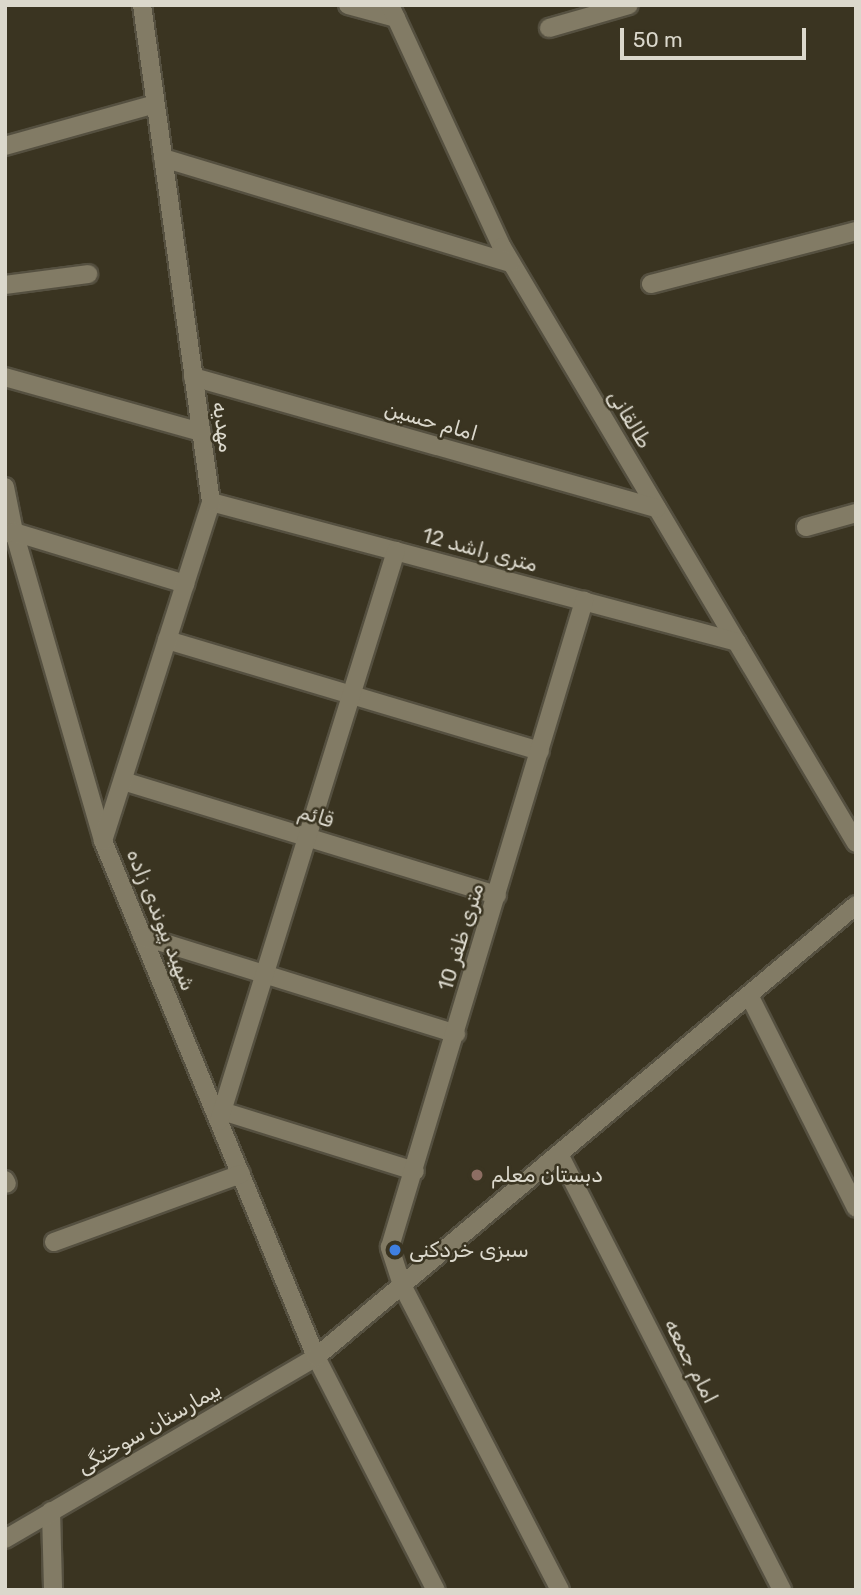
<!DOCTYPE html>
<html>
<head>
<meta charset="utf-8">
<style>
  body { margin:0 }
  #map { position:relative; width:861px; height:1595px; overflow:hidden; background:#3a3421; font-family:Rubik,"Noto Naskh Arabic",sans-serif }
  div>[style] { position:absolute }
  .roads { filter:drop-shadow(2px 0 #555040) drop-shadow(-2px 0 #555040) drop-shadow(0 2px #555040) drop-shadow(0 -2px #555040) }
  .minor>* { height:18px; margin:-9px; padding:0 9px; transform-origin:9px; border-radius:9px; background:#827b65 }
  .tertiary>* { height:18px; margin:-9px; padding:0 9px; transform-origin:9px; border-radius:9px; background:#827b65 }
  .dots>* { width:19px; height:19px; translate:-50% -50%; box-sizing:border-box; border:4px solid #3a3421; border-radius:50% }
  span { translate:-50% -50%; white-space:nowrap; text-align:center; line-height:1.15; -webkit-text-stroke:5px #3a3421; paint-order:stroke }
  .street-label { font-size:21px; color:#dbd8cc }
  .poi-label { font-size:21px; color:#dbd8cc }
  .left { translate:0 -50%; text-align:left }
  .frame { position:absolute; inset:0; border:7px solid #dbd8cc; pointer-events:none }
  .scale { position:absolute; left:620px; top:28px; width:186px; height:32px; box-sizing:border-box; border:4px solid #dbd8cc; border-top:0; padding-left:9px; font-size:21px; line-height:24px; white-space:nowrap; color:#dbd8cc; -webkit-text-stroke:5px #3a3421; paint-order:stroke }
</style>
</head>
<body>
<div id="map">
  <div class="roads">
    <div class="minor">
      <div style="left:348px;top:5px;width:50px;rotate:15.2deg"></div>
      <div style="left:390px;top:5px;width:267px;rotate:65.2deg"></div>
      <div style="left:502px;top:247px;width:693px;rotate:59.29deg"></div>
      <div style="left:549px;top:28px;width:83px;rotate:-16deg"></div>
      <div style="left:5px;top:146px;width:156px;rotate:-15.6deg"></div>
      <div style="left:163px;top:158px;width:363px;rotate:16.8deg"></div>
      <div style="left:651px;top:284px;width:212px;rotate:-14.5deg"></div>
      <div style="left:5px;top:285px;width:84px;rotate:-7.5deg"></div>
      <div style="left:5px;top:377px;width:204px;rotate:15.7deg"></div>
      <div style="left:193px;top:377px;width:482px;rotate:15.8deg"></div>
      <div style="left:5px;top:487px;width:46px;rotate:78.7deg"></div>
      <div style="left:14px;top:532px;width:322px;rotate:73.9deg"></div>
      <div style="left:103px;top:841px;width:558px;rotate:67.57deg"></div>
      <div style="left:316px;top:1357px;width:262px;rotate:62.8deg"></div>
      <div style="left:211px;top:502px;width:544px;rotate:14.9deg"></div>
      <div style="left:806px;top:527px;width:52px;rotate:-15.6deg"></div>
      <div style="left:7px;top:533px;width:7px;rotate:-8deg"></div>
      <div style="left:14px;top:532px;width:179px;rotate:16.9deg"></div>
      <div style="left:167px;top:640px;width:389px;rotate:16.6deg"></div>
      <div style="left:123px;top:781px;width:391px;rotate:17deg"></div>
      <div style="left:103px;top:841px;width:356px;rotate:-72.3deg"></div>
      <div style="left:211px;top:502px;width:502px;rotate:-97.9deg"></div>
      <div style="left:142px;top:936px;width:329px;rotate:17.3deg"></div>
      <div style="left:749px;top:995px;width:238px;rotate:63.3deg"></div>
      <div style="left:222px;top:1111px;width:202px;rotate:17.3deg"></div>
      <div style="left:219px;top:1121px;width:597px;rotate:-72.75deg"></div>
      <div style="left:559px;top:1154px;width:490px;rotate:62.9deg"></div>
      <div style="left:5px;top:1180px;width:4px;rotate:63deg"></div>
      <div style="left:54px;top:1242px;width:199px;rotate:-20deg"></div>
      <div style="left:51px;top:1511px;width:79px;rotate:88.5deg"></div>
      <div style="left:560px;top:1590px;width:343px;rotate:-117.4deg"></div>
      <div style="left:402px;top:1285px;width:40px;rotate:-108deg"></div>
      <div style="left:390px;top:1247px;width:675px;rotate:-73.28deg"></div>
    </div>
    <div class="tertiary">
      <div style="left:5px;top:1539px;width:360px;rotate:-30.3deg"></div>
      <div style="left:316px;top:1357px;width:704px;rotate:-39.93deg"></div>
    </div>
  </div>
  <div class="dots">
    <div style="left:477px;top:1175px;background:#8d6e63"></div>
    <div style="left:395px;top:1250px;background:#3f7fe0"></div>
  </div>
  <div class="street-label">
    <span style="left:630px;top:419px;rotate:59deg">طالقانی</span>
    <span style="left:431px;top:421px;rotate:16deg">امام حسین</span>
    <span style="left:223px;top:427px;rotate:82deg">مهدیه</span>
    <span style="left:480px;top:550px;rotate:15deg">12 متری راشد</span>
    <span style="left:316px;top:816px;rotate:17deg">قائم</span>
    <span style="left:161px;top:920px;rotate:68deg">شهید پیوندی زاده</span>
    <span style="left:461px;top:937px;rotate:-73deg">10 متری ظفر</span>
    <span style="left:691px;top:1361px;rotate:63deg">امام جمعه</span>
    <span style="left:149px;top:1428px;rotate:-30deg">بیمارستان سوختگی</span>
  </div>
  <div class="poi-label">
    <span class="left" style="left:491px;top:1175px">دبستان معلم</span>
    <span class="left" style="left:409px;top:1250px">سبزی خردکنی</span>
  </div>
  <div class="frame"></div>
  <div class="scale">50 m</div>
</div>
</body>
</html>
